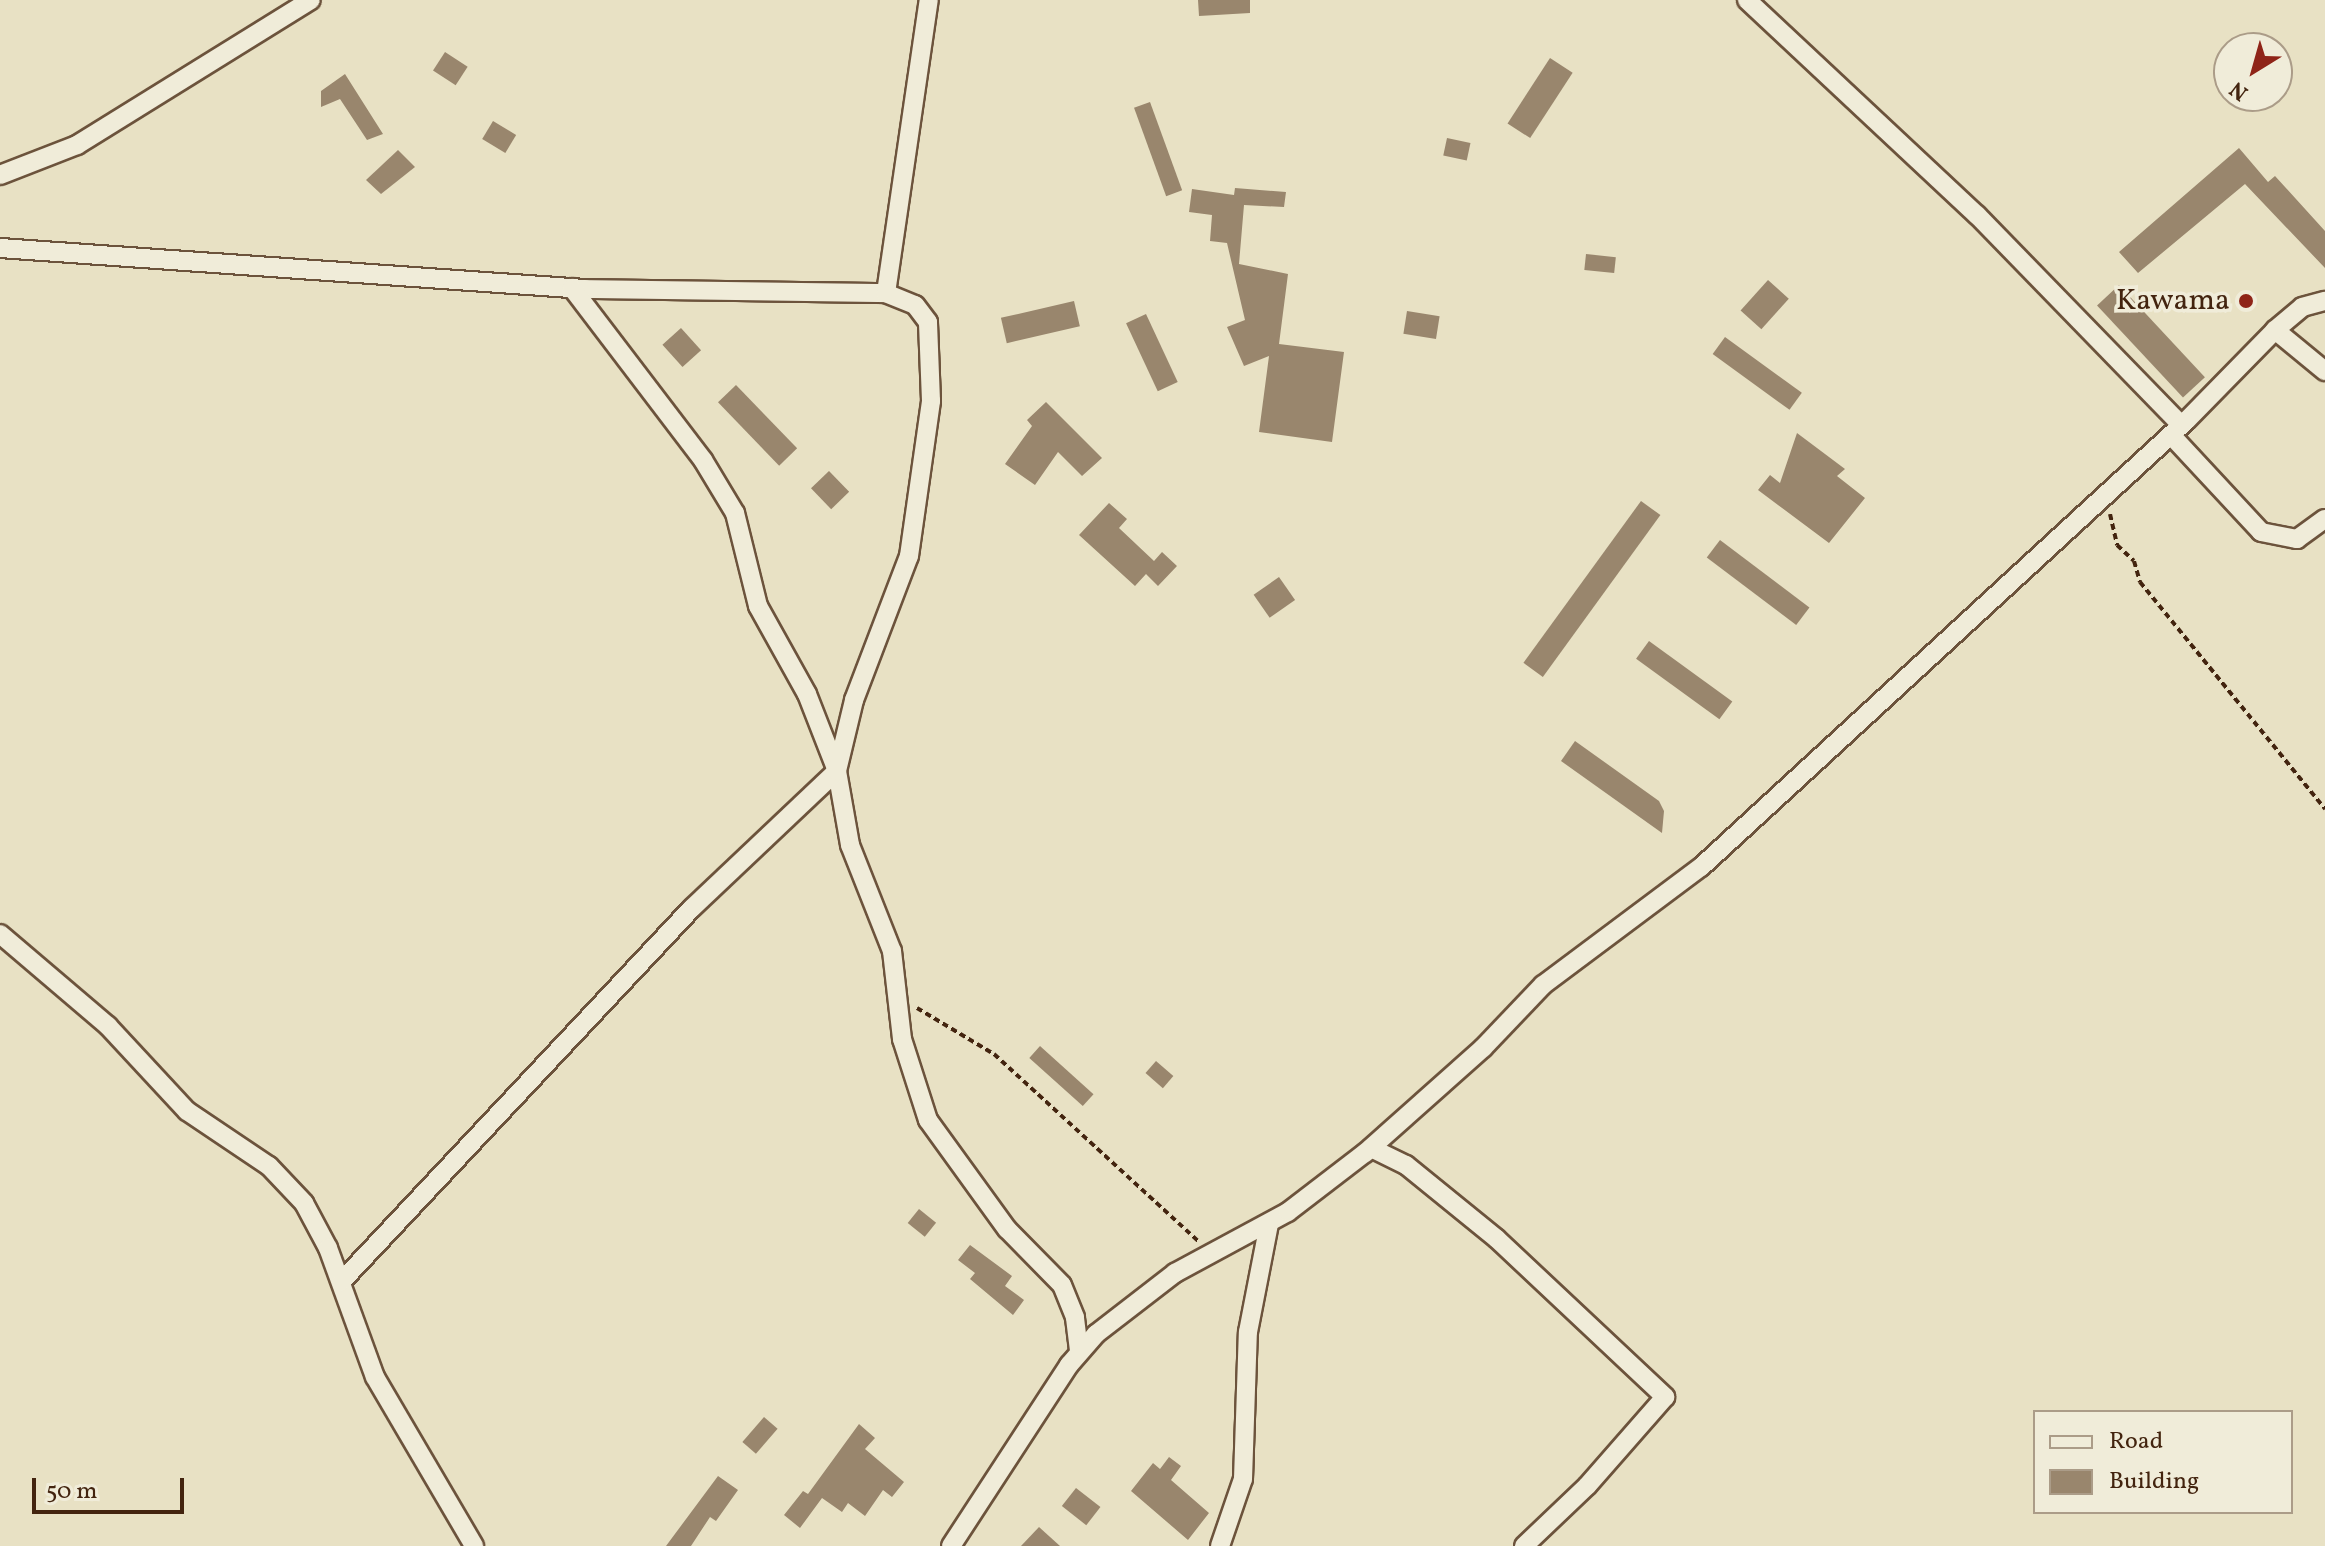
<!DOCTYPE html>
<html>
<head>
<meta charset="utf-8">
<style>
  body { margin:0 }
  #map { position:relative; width:2325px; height:1546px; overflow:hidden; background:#e8e1c4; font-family:Vollkorn,serif }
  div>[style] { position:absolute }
  .building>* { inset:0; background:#99866d; transform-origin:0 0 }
  .path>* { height:4px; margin-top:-2px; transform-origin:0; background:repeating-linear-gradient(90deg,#43240f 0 6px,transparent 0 10px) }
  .roads { filter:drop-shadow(2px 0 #6c533c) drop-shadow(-2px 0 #6c533c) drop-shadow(0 2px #6c533c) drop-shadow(0 -2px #6c533c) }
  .minor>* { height:18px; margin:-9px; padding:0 9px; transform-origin:9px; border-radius:9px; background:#f0ecd9 }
  .dots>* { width:22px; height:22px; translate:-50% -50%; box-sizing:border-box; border:4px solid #f0ecd9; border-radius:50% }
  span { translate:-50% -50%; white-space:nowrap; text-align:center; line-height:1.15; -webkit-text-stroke:7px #f0ecd9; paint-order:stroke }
  .poi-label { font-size:30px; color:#43240f }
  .right { translate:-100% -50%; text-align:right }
  .legend { position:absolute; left:2033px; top:1410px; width:260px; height:104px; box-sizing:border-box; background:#f0ecd9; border:2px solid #ab9c88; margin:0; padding:10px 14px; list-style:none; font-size:24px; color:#43240f }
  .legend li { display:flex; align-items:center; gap:16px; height:40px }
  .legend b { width:40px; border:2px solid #ab9c88 }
  .north { position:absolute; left:2213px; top:32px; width:80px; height:80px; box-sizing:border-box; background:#f0ecd9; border:2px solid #ab9c88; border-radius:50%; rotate:217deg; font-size:22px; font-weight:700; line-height:32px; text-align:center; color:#43240f }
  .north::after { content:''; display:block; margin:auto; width:28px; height:36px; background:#8f2418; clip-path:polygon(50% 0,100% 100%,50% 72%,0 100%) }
  .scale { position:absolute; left:32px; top:1478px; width:152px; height:36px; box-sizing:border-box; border:4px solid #43240f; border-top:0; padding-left:10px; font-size:24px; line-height:28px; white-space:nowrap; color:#43240f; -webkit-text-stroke:6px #f0ecd9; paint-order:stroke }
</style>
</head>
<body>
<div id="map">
  <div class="building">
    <div style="clip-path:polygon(1198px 0,1250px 0,1250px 13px,1199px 16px)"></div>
    <div style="left:445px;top:52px;width:27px;height:22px;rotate:33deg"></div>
    <div style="left:1550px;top:58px;width:27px;height:78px;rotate:33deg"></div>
    <div style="clip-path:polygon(345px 74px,383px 134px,367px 140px,340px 99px,321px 107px,321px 91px)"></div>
    <div style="left:1150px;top:102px;width:94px;height:17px;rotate:70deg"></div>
    <div style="left:493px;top:121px;width:27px;height:21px;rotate:31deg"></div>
    <div style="left:1447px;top:138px;width:24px;height:18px;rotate:12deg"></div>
    <div style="clip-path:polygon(2239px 148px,2268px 182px,2275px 176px,2325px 231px,2325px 268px,2245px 184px,2138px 273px,2119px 252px)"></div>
    <div style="clip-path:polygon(398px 150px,415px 167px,381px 194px,366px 180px)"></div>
    <div style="clip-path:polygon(1235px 188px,1286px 192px,1284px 207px,1244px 205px,1239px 264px,1288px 274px,1279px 344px,1344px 352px,1332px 442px,1259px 432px,1269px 356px,1244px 366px,1227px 327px,1245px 320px,1227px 243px,1210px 241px,1212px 215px,1189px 212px,1192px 189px,1234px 195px)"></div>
    <div style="left:1586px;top:254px;width:30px;height:16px;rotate:6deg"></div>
    <div style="left:1768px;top:280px;width:28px;height:41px;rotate:42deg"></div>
    <div style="left:2119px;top:285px;width:126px;height:30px;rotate:47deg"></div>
    <div style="left:1074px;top:301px;width:26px;height:75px;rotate:77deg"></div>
    <div style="left:1407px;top:311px;width:33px;height:23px;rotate:9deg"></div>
    <div style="left:1146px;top:314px;width:75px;height:22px;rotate:65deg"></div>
    <div style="left:681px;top:328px;width:30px;height:25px;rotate:48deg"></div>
    <div style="left:1725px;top:337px;width:95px;height:21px;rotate:36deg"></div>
    <div style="left:736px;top:385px;width:88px;height:25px;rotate:46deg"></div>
    <div style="clip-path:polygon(1046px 402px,1102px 458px,1082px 476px,1058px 452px,1035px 485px,1005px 464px,1032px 426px,1027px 420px)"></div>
    <div style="clip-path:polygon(1797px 433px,1845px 469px,1837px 476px,1865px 498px,1829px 543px,1758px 490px,1770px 475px,1780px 483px)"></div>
    <div style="left:829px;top:471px;width:29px;height:25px;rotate:46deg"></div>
    <div style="left:1641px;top:501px;width:24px;height:200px;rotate:36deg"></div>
    <div style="clip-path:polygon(1109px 503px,1127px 519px,1119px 528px,1154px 561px,1162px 552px,1177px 566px,1158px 586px,1146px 574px,1135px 586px,1079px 535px)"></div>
    <div style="left:1720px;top:540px;width:112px;height:22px;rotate:37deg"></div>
    <div style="left:1279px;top:577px;width:28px;height:31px;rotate:55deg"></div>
    <div style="left:1649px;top:641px;width:103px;height:22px;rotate:36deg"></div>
    <div style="clip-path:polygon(1575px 741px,1659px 801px,1664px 811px,1662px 833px,1561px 761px)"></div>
    <div style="left:1040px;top:1046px;width:72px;height:16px;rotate:42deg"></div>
    <div style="left:1156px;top:1061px;width:23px;height:16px;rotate:41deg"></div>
    <div style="left:919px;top:1209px;width:22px;height:18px;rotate:39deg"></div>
    <div style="clip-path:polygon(970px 1245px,1012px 1276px,1005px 1286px,1024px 1300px,1013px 1315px,970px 1279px,975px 1273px,958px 1260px)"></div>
    <div style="left:764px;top:1417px;width:18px;height:33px;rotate:41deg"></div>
    <div style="clip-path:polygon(859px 1424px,875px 1438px,865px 1449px,904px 1482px,892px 1497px,883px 1490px,865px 1516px,848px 1503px,842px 1512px,822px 1498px,800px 1528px,784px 1515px,803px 1491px,808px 1494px)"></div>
    <div style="clip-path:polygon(1169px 1457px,1181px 1466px,1171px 1480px,1209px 1513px,1188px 1540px,1131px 1491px,1153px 1463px,1160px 1469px)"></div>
    <div style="clip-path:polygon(718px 1476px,738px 1490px,716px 1521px,710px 1517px,691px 1546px,666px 1546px)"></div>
    <div style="left:1076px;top:1488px;width:31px;height:23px;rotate:38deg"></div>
    <div style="clip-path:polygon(1039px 1527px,1060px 1546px,1021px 1546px)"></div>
  </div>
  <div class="path">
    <div style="left:2110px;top:514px;width:32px;rotate:77deg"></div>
    <div style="left:2117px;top:545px;width:23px;rotate:43deg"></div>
    <div style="left:2134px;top:561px;width:22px;rotate:74deg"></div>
    <div style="left:2140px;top:582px;width:293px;rotate:50.8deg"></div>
    <div style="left:917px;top:1008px;width:90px;rotate:30.9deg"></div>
    <div style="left:994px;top:1054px;width:277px;rotate:42.5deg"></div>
  </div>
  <div class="roads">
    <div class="minor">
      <div style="left:1747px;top:0;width:315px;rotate:43.1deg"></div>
      <div style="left:1977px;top:215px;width:293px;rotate:45.8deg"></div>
      <div style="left:0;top:175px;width:83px;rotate:-21.3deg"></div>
      <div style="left:77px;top:145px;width:275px;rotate:-31.8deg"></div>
      <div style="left:0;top:248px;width:586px;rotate:4.01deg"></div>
      <div style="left:585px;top:289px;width:301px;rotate:0.8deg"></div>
      <div style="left:886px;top:293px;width:296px;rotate:-81.7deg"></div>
      <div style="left:572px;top:288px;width:216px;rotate:52.7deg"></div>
      <div style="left:703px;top:460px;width:62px;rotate:58.9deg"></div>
      <div style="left:735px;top:513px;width:96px;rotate:76.1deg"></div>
      <div style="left:758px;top:606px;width:101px;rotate:60.9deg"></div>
      <div style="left:807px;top:694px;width:83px;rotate:68.7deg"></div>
      <div style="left:837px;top:771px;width:75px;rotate:80deg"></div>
      <div style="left:850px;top:845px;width:114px;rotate:68.4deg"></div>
      <div style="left:892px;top:951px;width:89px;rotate:83.5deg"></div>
      <div style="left:902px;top:1039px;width:85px;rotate:72.2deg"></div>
      <div style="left:928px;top:1120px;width:135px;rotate:54.1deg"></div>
      <div style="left:1007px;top:1229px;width:78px;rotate:45.5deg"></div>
      <div style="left:1062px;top:1285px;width:35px;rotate:68deg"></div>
      <div style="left:1075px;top:1318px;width:32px;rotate:83deg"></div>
      <div style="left:2275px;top:330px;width:65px;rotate:39.4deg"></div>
      <div style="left:2171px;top:435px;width:132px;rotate:47.1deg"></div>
      <div style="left:2261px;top:532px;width:37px;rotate:11deg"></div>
      <div style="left:2297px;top:539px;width:34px;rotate:-36deg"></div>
      <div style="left:0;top:934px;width:142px;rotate:40.4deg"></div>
      <div style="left:108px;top:1026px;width:116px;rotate:47.1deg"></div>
      <div style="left:187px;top:1111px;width:99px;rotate:33.9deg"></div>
      <div style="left:269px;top:1166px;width:51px;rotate:46.6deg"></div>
      <div style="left:304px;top:1203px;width:51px;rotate:61.9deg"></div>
      <div style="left:328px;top:1248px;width:137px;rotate:70deg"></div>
      <div style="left:375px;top:1377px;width:196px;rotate:59.6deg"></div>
      <div style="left:1371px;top:1148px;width:39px;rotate:26deg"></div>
      <div style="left:1406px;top:1165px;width:117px;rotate:39.1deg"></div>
      <div style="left:1497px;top:1239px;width:231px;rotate:43.2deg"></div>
      <div style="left:1665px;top:1397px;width:118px;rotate:131.2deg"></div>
      <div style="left:1587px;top:1486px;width:87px;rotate:136.4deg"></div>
      <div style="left:341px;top:1282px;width:513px;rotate:-46.82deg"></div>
      <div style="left:692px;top:908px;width:199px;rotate:-43.4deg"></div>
      <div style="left:837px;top:771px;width:73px;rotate:-76.5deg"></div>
      <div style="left:854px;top:700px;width:154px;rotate:-69.1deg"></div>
      <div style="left:909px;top:556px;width:157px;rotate:-81.9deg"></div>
      <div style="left:931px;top:401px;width:79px;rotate:-92.2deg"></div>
      <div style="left:928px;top:322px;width:21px;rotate:-127deg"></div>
      <div style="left:915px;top:305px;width:31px;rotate:-158deg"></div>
      <div style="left:951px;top:1546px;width:216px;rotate:-56.9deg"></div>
      <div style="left:1069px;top:1365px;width:41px;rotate:-48.9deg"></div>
      <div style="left:1096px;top:1334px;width:100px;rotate:-37.7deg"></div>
      <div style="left:1175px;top:1273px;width:128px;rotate:-28.4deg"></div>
      <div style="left:1288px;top:1212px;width:97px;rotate:-37.5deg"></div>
      <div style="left:1365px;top:1153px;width:158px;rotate:-41.7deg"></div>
      <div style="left:1483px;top:1048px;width:87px;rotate:-46.4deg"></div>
      <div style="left:1543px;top:985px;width:197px;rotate:-36.8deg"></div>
      <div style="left:1701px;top:867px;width:660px;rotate:-42.61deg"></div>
      <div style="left:2187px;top:420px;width:126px;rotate:-45.6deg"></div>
      <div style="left:2275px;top:330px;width:35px;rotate:-40deg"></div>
      <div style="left:2302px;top:307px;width:24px;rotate:-15deg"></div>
      <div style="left:1220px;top:1546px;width:71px;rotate:-71.1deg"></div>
      <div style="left:1243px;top:1479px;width:147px;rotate:-88.1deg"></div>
      <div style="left:1248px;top:1332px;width:110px;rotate:-79deg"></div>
    </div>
  </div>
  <div class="dots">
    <div style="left:2246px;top:301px;background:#8f2418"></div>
  </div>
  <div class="poi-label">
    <span class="right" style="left:2230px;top:301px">Kawama</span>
  </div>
  <ul class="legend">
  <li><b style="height:10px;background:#f0ecd9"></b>Road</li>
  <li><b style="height:22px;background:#99866d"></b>Building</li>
  </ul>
  <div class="north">N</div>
  <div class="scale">50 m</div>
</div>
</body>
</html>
